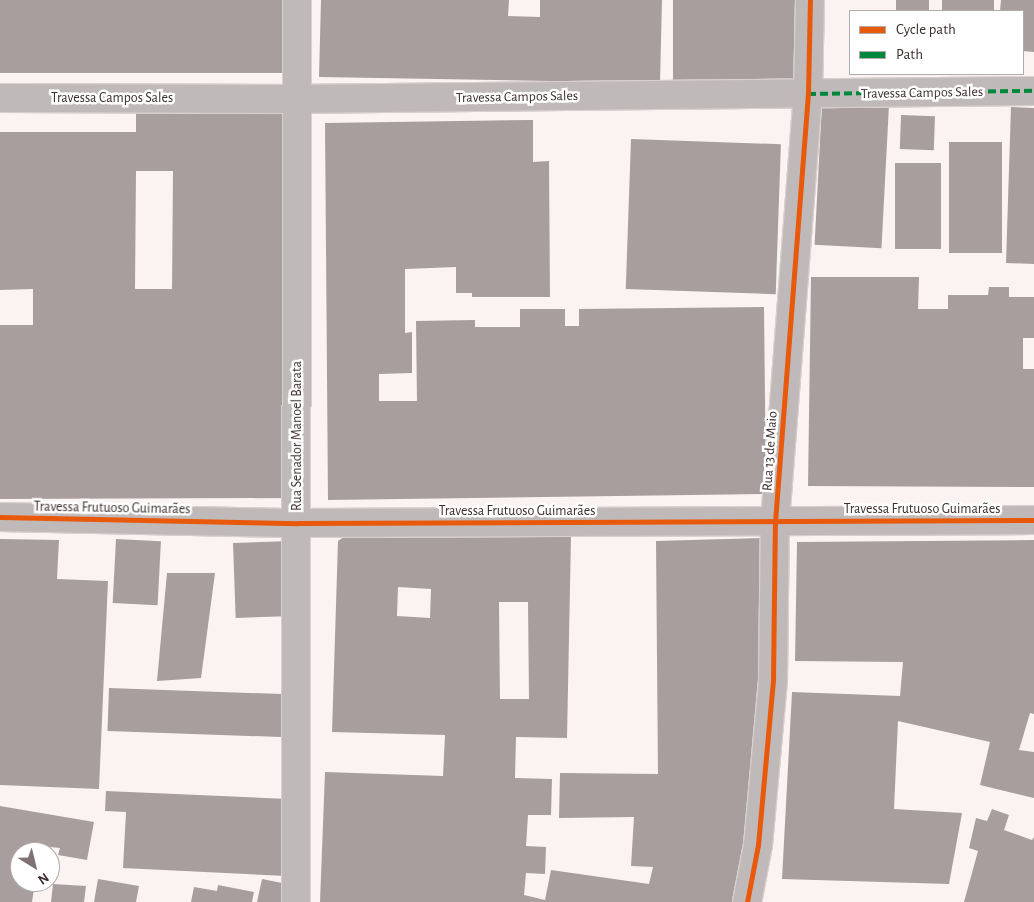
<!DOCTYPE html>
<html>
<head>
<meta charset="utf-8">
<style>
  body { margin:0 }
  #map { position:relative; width:1034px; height:902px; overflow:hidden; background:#fbf2f2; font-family:"Alegreya Sans",sans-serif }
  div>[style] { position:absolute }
  .building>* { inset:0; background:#a99e9e; transform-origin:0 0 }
  .roads { filter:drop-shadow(1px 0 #d8cfcf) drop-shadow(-1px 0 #d8cfcf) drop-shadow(0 1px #d8cfcf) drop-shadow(0 -1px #d8cfcf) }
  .minor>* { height:28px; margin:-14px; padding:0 14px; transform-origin:14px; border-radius:14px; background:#c0b9b9 }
  .quiet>* { height:4px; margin-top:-2px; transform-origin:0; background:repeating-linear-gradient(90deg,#00873e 0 8px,transparent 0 12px) }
  .cycleway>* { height:5px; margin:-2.5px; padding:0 2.5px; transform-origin:2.5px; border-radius:2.5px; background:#e8590c }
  span { translate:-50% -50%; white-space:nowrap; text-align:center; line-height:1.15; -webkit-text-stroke:5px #fff; paint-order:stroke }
  .street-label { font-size:14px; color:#3d2d2d }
  .legend { position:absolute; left:849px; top:10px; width:175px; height:65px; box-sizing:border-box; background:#fff; border:1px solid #b1abab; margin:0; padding:6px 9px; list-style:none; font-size:15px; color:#3d2d2d }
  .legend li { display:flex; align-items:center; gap:10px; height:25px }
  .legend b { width:25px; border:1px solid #b1abab }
  .north { position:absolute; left:10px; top:842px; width:50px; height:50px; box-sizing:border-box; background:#fff; border:1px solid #b1abab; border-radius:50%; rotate:144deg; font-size:14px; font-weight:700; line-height:20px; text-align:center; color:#3d2d2d }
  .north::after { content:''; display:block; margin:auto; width:18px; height:22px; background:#807272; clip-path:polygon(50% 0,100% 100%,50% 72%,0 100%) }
</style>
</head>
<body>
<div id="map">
  <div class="building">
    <div style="left:0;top:0;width:288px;height:73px"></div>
    <div style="clip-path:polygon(321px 0,509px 0,508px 16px,540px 17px,540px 0,662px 0,660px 83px,319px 77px)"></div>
    <div style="left:673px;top:0;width:131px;height:90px"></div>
    <div style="left:896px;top:0;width:33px;height:11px"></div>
    <div style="left:942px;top:0;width:52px;height:11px"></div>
    <div style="clip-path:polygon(1001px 0,1034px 0,1034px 52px,1023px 51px,1023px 11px,1000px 11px)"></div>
    <div style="left:822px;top:103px;width:67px;height:142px;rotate:3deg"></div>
    <div style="clip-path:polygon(1011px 107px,1034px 108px,1034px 264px,1006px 263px)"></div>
    <div style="clip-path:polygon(evenodd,136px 110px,294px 110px,292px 498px,0 499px,0 325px,33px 325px,33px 289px,0 290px,0 132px,136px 132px,136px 110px,136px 171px,173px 171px,172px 289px,135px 289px,136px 171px)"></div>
    <div style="left:901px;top:115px;width:34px;height:34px;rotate:2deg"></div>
    <div style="clip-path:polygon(533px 120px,533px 162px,549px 161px,550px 297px,472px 297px,472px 293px,456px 293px,456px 267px,405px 269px,405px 333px,412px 332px,412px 373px,379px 374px,379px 401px,417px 401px,416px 321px,475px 320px,475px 327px,520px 327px,520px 309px,565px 309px,565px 326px,579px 326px,579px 309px,764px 307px,766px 494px,328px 500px,325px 123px)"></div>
    <div style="left:631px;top:139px;width:150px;height:150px;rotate:2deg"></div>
    <div style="left:949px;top:142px;width:53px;height:111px"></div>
    <div style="left:895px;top:163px;width:46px;height:86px"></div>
    <div style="clip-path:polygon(811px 277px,919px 277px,918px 309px,948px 309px,948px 295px,988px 295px,989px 287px,1009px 287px,1009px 297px,1034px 297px,1034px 338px,1023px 338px,1023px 369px,1034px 369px,1034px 487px,808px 486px)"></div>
    <div style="clip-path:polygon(evenodd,356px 529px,571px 536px,567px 738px,516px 737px,515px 778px,552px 779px,551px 815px,528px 815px,526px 846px,546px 847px,545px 874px,526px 873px,524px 895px,545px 900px,551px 870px,649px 884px,653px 867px,631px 866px,634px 817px,559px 818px,560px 773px,658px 774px,656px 541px,762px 538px,763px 670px,745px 871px,736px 902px,320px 902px,325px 772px,443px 776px,445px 735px,332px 732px,338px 541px,356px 529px,398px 587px,431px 589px,430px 618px,397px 616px,398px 587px,356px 529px,499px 602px,528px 602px,529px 699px,500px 699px,499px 602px)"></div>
    <div style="clip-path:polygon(0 539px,59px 540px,57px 579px,108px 581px,99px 789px,0 785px)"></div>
    <div style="left:116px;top:539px;width:45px;height:64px;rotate:3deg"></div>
    <div style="clip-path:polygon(1034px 540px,1034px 714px,1030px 713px,1019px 750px,1034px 752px,1034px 798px,980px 785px,990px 742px,898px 721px,894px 809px,962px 813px,949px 884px,782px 879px,792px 692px,900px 696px,903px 662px,795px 661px,797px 542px)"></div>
    <div style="left:291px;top:541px;width:75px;height:58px;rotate:88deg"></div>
    <div style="clip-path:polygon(167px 573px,215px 573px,201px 678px,157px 681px)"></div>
    <div style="left:109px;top:688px;width:180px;height:43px;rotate:2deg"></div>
    <div style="clip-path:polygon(106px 791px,289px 799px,286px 876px,123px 868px,126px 812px,105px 811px)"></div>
    <div style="clip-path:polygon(0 806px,94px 822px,87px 860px,58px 855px,60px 848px,41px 846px,40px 852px,20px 852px,20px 882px,35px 882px,32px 902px,0 902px)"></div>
    <div style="clip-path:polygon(992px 809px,1009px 815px,1004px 830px,1032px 840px,1034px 837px,1034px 902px,964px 902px,978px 851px,969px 848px,976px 818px,987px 821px)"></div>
    <div style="clip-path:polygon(98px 879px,139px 886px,136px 902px,94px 902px)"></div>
    <div style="clip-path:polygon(262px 879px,287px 884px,284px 902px,257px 902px)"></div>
    <div style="clip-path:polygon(53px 884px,86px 886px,84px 902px,51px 902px)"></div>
    <div style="clip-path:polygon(218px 885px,254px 892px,252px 902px,191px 902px,194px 887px,217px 891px)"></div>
  </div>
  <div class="roads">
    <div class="minor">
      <div style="left:0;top:98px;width:295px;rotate:0.2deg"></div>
      <div style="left:295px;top:99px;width:739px;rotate:-0.62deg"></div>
      <div style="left:0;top:517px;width:298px;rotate:1.2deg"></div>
      <div style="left:298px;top:523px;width:736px;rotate:-0.23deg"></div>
      <div style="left:296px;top:902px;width:902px;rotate:-89.94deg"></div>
      <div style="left:747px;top:902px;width:58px;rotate:-79.1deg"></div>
      <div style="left:758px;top:845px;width:167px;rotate:-84.8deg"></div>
      <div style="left:773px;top:679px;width:157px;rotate:-89.3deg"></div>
      <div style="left:775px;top:522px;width:429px;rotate:-85.6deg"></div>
      <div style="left:808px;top:94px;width:94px;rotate:-88.8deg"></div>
    </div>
  </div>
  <div class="quiet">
    <div style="left:808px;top:94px;width:226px;rotate:-0.8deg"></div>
  </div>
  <div class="cycleway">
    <div style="left:0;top:517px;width:298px;rotate:1.2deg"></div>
    <div style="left:298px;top:523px;width:736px;rotate:-0.23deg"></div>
    <div style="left:747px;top:902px;width:58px;rotate:-79.1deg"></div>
    <div style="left:758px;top:845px;width:167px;rotate:-84.8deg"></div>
    <div style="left:773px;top:679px;width:157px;rotate:-89.3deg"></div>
    <div style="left:775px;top:522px;width:429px;rotate:-85.6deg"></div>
    <div style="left:808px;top:94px;width:94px;rotate:-88.8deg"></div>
  </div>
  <div class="street-label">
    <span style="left:922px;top:93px;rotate:-1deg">Travessa Campos Sales</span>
    <span style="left:517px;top:97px;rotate:-1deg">Travessa Campos Sales</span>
    <span style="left:112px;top:98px">Travessa Campos Sales</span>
    <span style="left:297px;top:436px;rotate:-90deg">Rua Senador Manoel Barata</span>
    <span style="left:770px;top:451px;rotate:-86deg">Rua 13 de Maio</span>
    <span style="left:112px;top:508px;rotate:1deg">Travessa Frutuoso Guimarães</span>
    <span style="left:922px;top:509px">Travessa Frutuoso Guimarães</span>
    <span style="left:517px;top:511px">Travessa Frutuoso Guimarães</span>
  </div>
  <ul class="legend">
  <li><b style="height:6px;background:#e8590c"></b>Cycle path</li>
  <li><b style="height:6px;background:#00873e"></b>Path</li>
  </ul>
  <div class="north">N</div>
</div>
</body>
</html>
